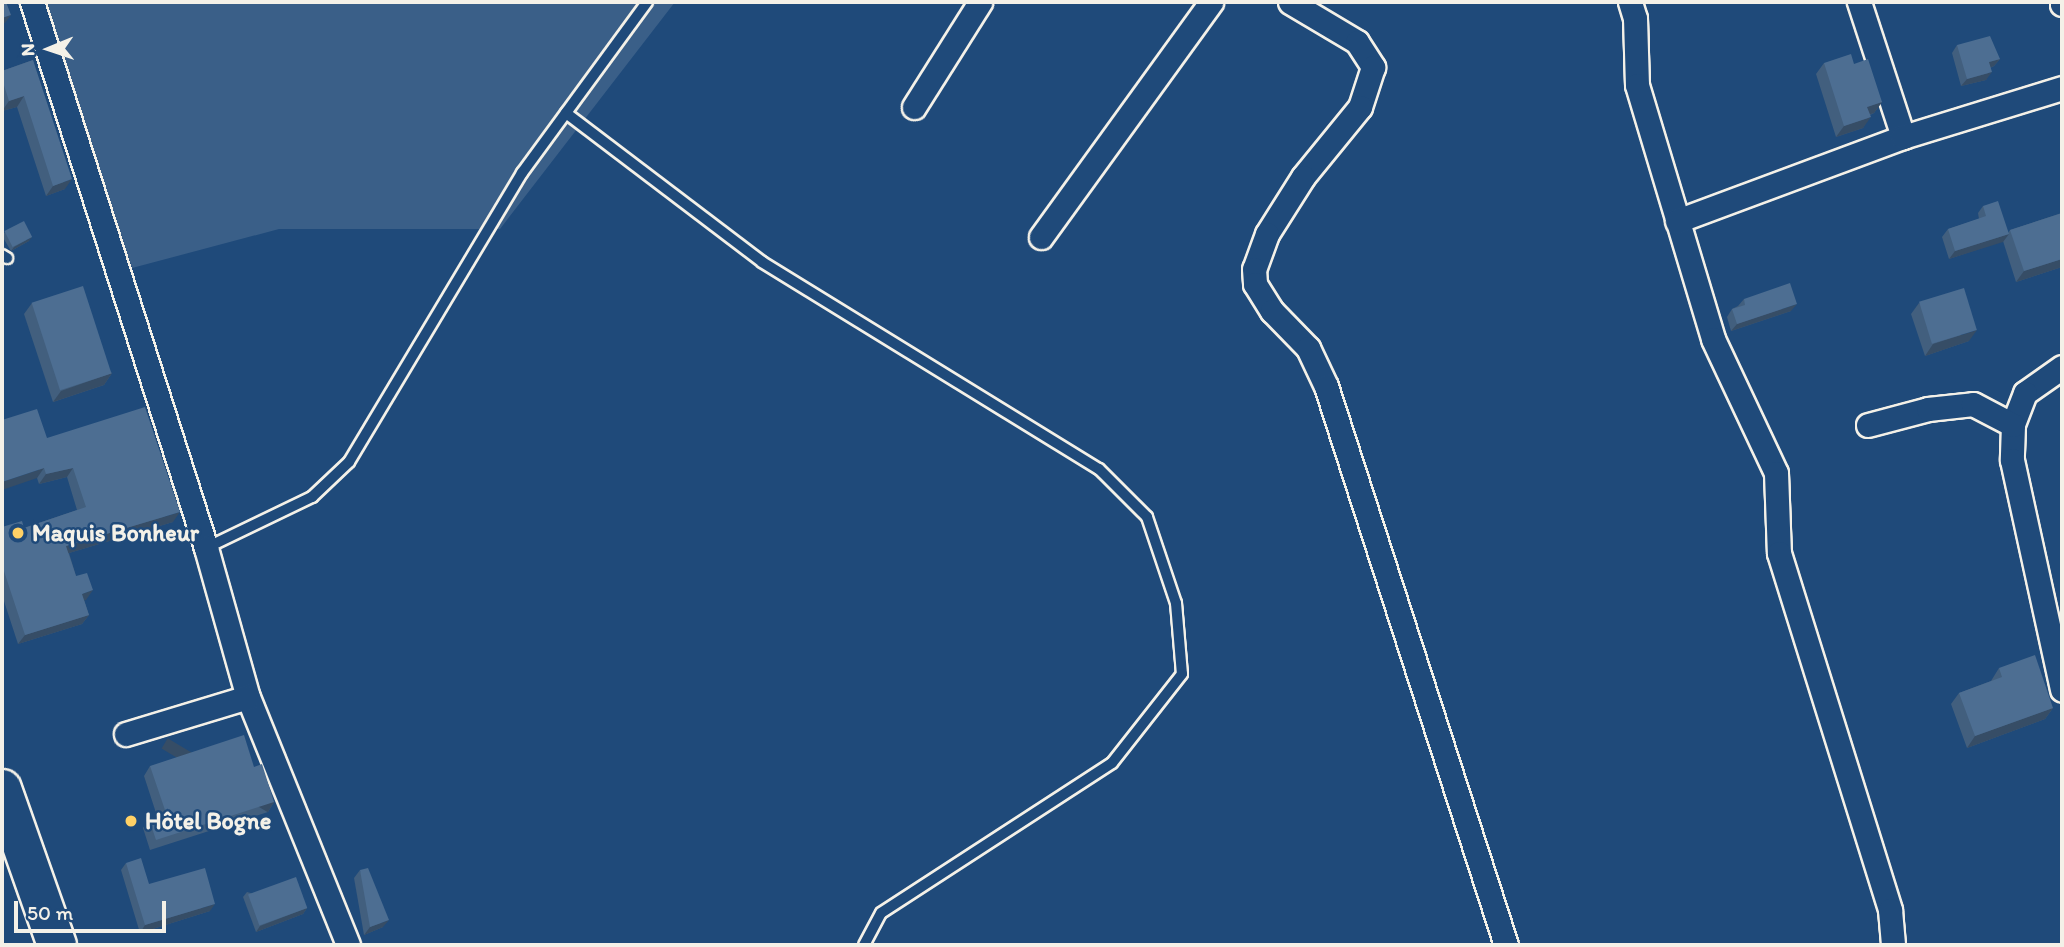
<!DOCTYPE html>
<html>
<head>
<meta charset="utf-8">
<style>
  body { margin:0 }
  #map { position:relative; width:2064px; height:947px; overflow:hidden; background:#1f4a7a; font-family:Itim,sans-serif }
  div>[style] { position:absolute }
  .green>* { inset:0; background:#3a5f88 }
  .roads { filter:drop-shadow(2px 0 #f4f1e8) drop-shadow(-2px 0 #f4f1e8) drop-shadow(0 2px #f4f1e8) drop-shadow(0 -2px #f4f1e8) }
  .lane>* { height:10px; margin:-5px; padding:0 5px; transform-origin:5px; border-radius:5px; background:#1f4a7a }
  .street>* { height:23px; margin:-11.5px; padding:0 11.5px; transform-origin:11.5px; border-radius:11.5px; background:#1f4a7a }
  .highway>* { height:38px; margin:-19px; padding:0 19px; transform-origin:19px; border-radius:19px; background:#1f4a7a }
  .wall>* { inset:0; background:#425f7e }
  .shaded-wall>* { inset:0; background:#364d66; transform-origin:0 0 }
  .building>* { inset:0; background:#4d6e92; transform-origin:0 0 }
  .dots>* { width:19px; height:19px; translate:-50% -50%; box-sizing:border-box; border:4px solid #1f4a7a; border-radius:50% }
  span { translate:-50% -50%; white-space:nowrap; text-align:center; line-height:1.15; -webkit-text-stroke:5px #1f4a7a; paint-order:stroke }
  .poi-label { font-size:24px; color:#f4f1e8; font-weight:700 }
  .left { translate:0 -50%; text-align:left }
  .frame { position:absolute; inset:0; border:4px solid #f4f1e8; pointer-events:none }
  .north { position:absolute; left:14px; top:14px; width:70px; height:70px; -webkit-text-stroke:5px #1f4a7a; paint-order:stroke; rotate:268deg; font-size:19px; font-weight:700; line-height:28px; text-align:center; color:#f4f1e8 }
  .north::after { content:''; display:block; margin:auto; width:24px; height:32px; background:#f4f1e8; clip-path:polygon(50% 0,100% 100%,50% 72%,0 100%) }
  .scale { position:absolute; left:14px; top:901px; width:152px; height:32px; box-sizing:border-box; border:4px solid #f4f1e8; border-top:0; padding-left:9px; font-size:21px; line-height:24px; white-space:nowrap; color:#f4f1e8; -webkit-text-stroke:5px #1f4a7a; paint-order:stroke }
</style>
</head>
<body>
<div id="map">
  <div class="green">
    <div style="clip-path:polygon(45px 2px,675px 2px,500px 229px,279px 229px,132px 268px)"></div>
  </div>
  <div class="roads">
    <div class="lane">
      <div style="left:566px;top:113px;width:246px;rotate:37.2deg"></div>
      <div style="left:762px;top:262px;width:395px;rotate:31.6deg"></div>
      <div style="left:1099px;top:469px;width:68px;rotate:45deg"></div>
      <div style="left:1147px;top:517px;width:91px;rotate:71.4deg"></div>
      <div style="left:1176px;top:603px;width:71px;rotate:85.2deg"></div>
      <div style="left:1182px;top:674px;width:113px;rotate:128.2deg"></div>
      <div style="left:1112px;top:763px;width:275px;rotate:147deg"></div>
      <div style="left:881px;top:913px;width:36px;rotate:118deg"></div>
      <div style="left:2px;top:255px;width:6px;rotate:31deg"></div>
      <div style="left:206px;top:548px;width:118px;rotate:-25.7deg"></div>
      <div style="left:312px;top:497px;width:51px;rotate:-43.4deg"></div>
      <div style="left:349px;top:462px;width:337px;rotate:-59.1deg"></div>
      <div style="left:522px;top:173px;width:212px;rotate:-53.8deg"></div>
    </div>
    <div class="street">
      <div style="left:32px;top:2px;width:573px;rotate:72.32deg"></div>
      <div style="left:206px;top:548px;width:155px;rotate:74.3deg"></div>
      <div style="left:248px;top:697px;width:267px;rotate:68deg"></div>
      <div style="left:1290px;top:2px;width:78px;rotate:30.8deg"></div>
      <div style="left:1357px;top:42px;width:30px;rotate:57deg"></div>
      <div style="left:1373px;top:67px;width:42px;rotate:108deg"></div>
      <div style="left:1360px;top:107px;width:90px;rotate:129.2deg"></div>
      <div style="left:1303px;top:177px;width:67px;rotate:122.3deg"></div>
      <div style="left:1267px;top:234px;width:37px;rotate:110deg"></div>
      <div style="left:1254px;top:269px;width:15px;rotate:86deg"></div>
      <div style="left:1255px;top:284px;width:32px;rotate:58deg"></div>
      <div style="left:1272px;top:311px;width:52px;rotate:45.8deg"></div>
      <div style="left:1308px;top:348px;width:42px;rotate:64.7deg"></div>
      <div style="left:1326px;top:386px;width:587px;rotate:72.15deg"></div>
      <div style="left:1630px;top:2px;width:17px;rotate:73deg"></div>
      <div style="left:1635px;top:18px;width:67px;rotate:88.3deg"></div>
      <div style="left:1637px;top:85px;width:265px;rotate:73.3deg"></div>
      <div style="left:1713px;top:339px;width:148px;rotate:64.8deg"></div>
      <div style="left:1776px;top:473px;width:80px;rotate:87.9deg"></div>
      <div style="left:1779px;top:553px;width:374px;rotate:72.7deg"></div>
      <div style="left:1890px;top:910px;width:35px;rotate:85deg"></div>
      <div style="left:1859px;top:2px;width:142px;rotate:71.9deg"></div>
      <div style="left:2062px;top:2px;width:2px;rotate:90deg"></div>
      <div style="left:914px;top:107px;width:124px;rotate:-57.8deg"></div>
      <div style="left:1677px;top:221px;width:241px;rotate:-20.4deg"></div>
      <div style="left:1903px;top:137px;width:166px;rotate:-17.1deg"></div>
      <div style="left:1041px;top:237px;width:290px;rotate:-54.1deg"></div>
      <div style="left:2062px;top:367px;width:45px;rotate:144.9deg"></div>
      <div style="left:2025px;top:393px;width:34px;rotate:111deg"></div>
      <div style="left:2013px;top:425px;width:35px;rotate:92deg"></div>
      <div style="left:2012px;top:460px;width:235px;rotate:77.7deg"></div>
      <div style="left:1868px;top:425px;width:62px;rotate:-14.9deg"></div>
      <div style="left:1928px;top:409px;width:45px;rotate:-6.3deg"></div>
      <div style="left:1973px;top:404px;width:45px;rotate:27.7deg"></div>
      <div style="left:126px;top:734px;width:127px;rotate:-16.9deg"></div>
    </div>
    <div class="highway">
      <div style="left:2px;top:789px;width:165px;rotate:70.6deg"></div>
    </div>
  </div>
  <div class="wall">
    <div style="clip-path:polygon(1957px 45px,2000px 59px,1994px 66px,1990px 68px,1986px 80px,1961px 86px,1952px 53px)"></div>
    <div style="clip-path:polygon(33px 60px,65px 189px,46px 196px,17px 107px,2px 111px,2px 71px)"></div>
    <div style="clip-path:polygon(1824px 63px,1854px 64px,1882px 102px,1874px 113px,1870px 115px,1863px 128px,1836px 137px,1816px 74px)"></div>
    <div style="clip-path:polygon(1983px 206px,2008px 233px,2010px 230px,2062px 213px,2062px 267px,2016px 282px,2003px 241px,1949px 259px,1942px 237px,1948px 229px,1979px 219px,1978px 213px)"></div>
    <div style="clip-path:polygon(5px 232px,29px 241px,11px 251px,2px 236px)"></div>
    <div style="clip-path:polygon(1744px 299px,1791px 311px,1731px 331px,1727px 317px,1732px 309px,1738px 306px)"></div>
    <div style="clip-path:polygon(32px 303px,112px 373px,104px 385px,53px 402px,24px 314px)"></div>
    <div style="clip-path:polygon(1919px 303px,1969px 341px,1925px 356px,1911px 314px)"></div>
    <div style="clip-path:polygon(47px 438px,173px 522px,69px 553px,76px 576px,86px 600px,84px 600px,89px 615px,82px 624px,18px 644px,2px 595px,2px 527px,24px 528px,77px 510px,67px 477px,39px 484px,37px 478px)"></div>
    <div style="clip-path:polygon(1999px 668px,2053px 708px,2045px 719px,1967px 748px,1951px 704px,1959px 693px,1991px 681px)"></div>
    <div style="clip-path:polygon(150px 766px,254px 767px,274px 802px,268px 812px,150px 850px,143px 828px,149px 819px,157px 816px,144px 776px)"></div>
    <div style="clip-path:polygon(126px 863px,149px 884px,210px 911px,140px 933px,121px 870px)"></div>
    <div style="clip-path:polygon(360px 870px,383px 927px,364px 935px,354px 878px)"></div>
    <div style="clip-path:polygon(247px 892px,307px 908px,303px 914px,256px 932px,243px 897px)"></div>
  </div>
  <div class="shaded-wall">
    <div style="clip-path:polygon(11px 15px,5px 23px,2px 24px,2px 18px)"></div>
    <div style="clip-path:polygon(2000px 59px,1994px 66px,1984px 70px,1989px 62px)"></div>
    <div style="clip-path:polygon(1992px 72px,1986px 80px,1961px 86px,1967px 79px)"></div>
    <div style="clip-path:polygon(24px 96px,17px 107px,2px 111px,9px 101px)"></div>
    <div style="clip-path:polygon(1882px 102px,1874px 113px,1859px 118px,1867px 107px)"></div>
    <div style="clip-path:polygon(1871px 117px,1863px 128px,1836px 137px,1844px 126px)"></div>
    <div style="clip-path:polygon(72px 179px,65px 189px,46px 196px,53px 186px)"></div>
    <div style="clip-path:polygon(2009px 234px,2003px 242px,1949px 259px,1955px 251px)"></div>
    <div style="clip-path:polygon(32px 237px,29px 241px,11px 251px,14px 247px)"></div>
    <div style="clip-path:polygon(2062px 259px,2062px 267px,2016px 282px,2024px 271px)"></div>
    <div style="clip-path:polygon(1797px 304px,1791px 311px,1731px 331px,1737px 324px)"></div>
    <div style="clip-path:polygon(1977px 330px,1969px 341px,1925px 356px,1933px 344px)"></div>
    <div style="clip-path:polygon(112px 373px,104px 385px,53px 402px,61px 391px)"></div>
    <div style="clip-path:polygon(44px 468px,37px 478px,2px 490px,2px 482px)"></div>
    <div style="clip-path:polygon(73px 468px,67px 477px,39px 484px,46px 474px)"></div>
    <div style="clip-path:polygon(180px 512px,173px 522px,59px 556px,66px 546px)"></div>
    <div style="clip-path:polygon(93px 590px,86px 600px,75px 603px,82px 594px)"></div>
    <div style="clip-path:polygon(89px 615px,82px 624px,18px 644px,25px 635px)"></div>
    <div style="clip-path:polygon(2053px 708px,2045px 719px,1967px 748px,1975px 736px)"></div>
    <div style="left:274px;top:802px;width:12px;height:124px;rotate:121deg"></div>
    <div style="clip-path:polygon(215px 904px,210px 911px,140px 933px,145px 925px)"></div>
    <div style="clip-path:polygon(307px 908px,303px 914px,256px 932px,260px 926px)"></div>
    <div style="clip-path:polygon(389px 920px,383px 927px,364px 935px,370px 927px)"></div>
  </div>
  <div class="building">
    <div style="clip-path:polygon(2px 2px,6px 2px,11px 15px,2px 18px)"></div>
    <div style="clip-path:polygon(1990px 36px,2000px 59px,1989px 62px,1992px 72px,1967px 79px,1957px 45px)"></div>
    <div style="clip-path:polygon(1851px 54px,1854px 64px,1868px 59px,1882px 102px,1867px 107px,1871px 117px,1844px 126px,1824px 63px)"></div>
    <div style="clip-path:polygon(33px 60px,72px 179px,53px 186px,24px 96px,9px 101px,2px 79px,2px 71px)"></div>
    <div style="clip-path:polygon(1998px 201px,2009px 234px,1955px 251px,1948px 229px,1986px 216px,1983px 206px)"></div>
    <div style="clip-path:polygon(2062px 213px,2062px 259px,2024px 271px,2010px 230px)"></div>
    <div style="left:24px;top:221px;width:18px;height:22px;rotate:63deg"></div>
    <div style="clip-path:polygon(1790px 283px,1797px 304px,1737px 324px,1732px 309px,1745px 305px,1744px 299px)"></div>
    <div style="left:83px;top:286px;width:92px;height:54px;rotate:72deg"></div>
    <div style="left:1964px;top:288px;width:44px;height:47px;rotate:73deg"></div>
    <div style="clip-path:polygon(145px 407px,180px 512px,66px 546px,76px 576px,87px 573px,93px 590px,82px 594px,89px 615px,25px 635px,2px 565px,2px 527px,22px 521px,24px 528px,86px 507px,73px 468px,46px 474px,44px 468px,2px 482px,2px 420px,37px 409px,47px 438px)"></div>
    <div style="clip-path:polygon(2035px 655px,2053px 708px,1975px 736px,1959px 693px,2002px 677px,1999px 668px)"></div>
    <div style="clip-path:polygon(244px 735px,254px 767px,262px 764px,274px 802px,156px 840px,149px 819px,166px 813px,150px 766px)"></div>
    <div style="clip-path:polygon(141px 858px,149px 884px,205px 868px,215px 904px,145px 925px,126px 863px)"></div>
    <div style="clip-path:polygon(368px 868px,389px 920px,370px 927px,360px 870px)"></div>
    <div style="left:296px;top:877px;width:33px;height:51px;rotate:70deg"></div>
  </div>
  <div class="dots">
    <div style="left:18px;top:533px;background:#ffd166"></div>
    <div style="left:131px;top:821px;background:#ffd166"></div>
  </div>
  <div class="poi-label">
    <span class="left" style="left:32px;top:533px">Maquis Bonheur</span>
    <span class="left" style="left:145px;top:821px">Hôtel Bogne</span>
  </div>
  <div class="frame"></div>
  <div class="north">N</div>
  <div class="scale">50 m</div>
</div>
</body>
</html>
